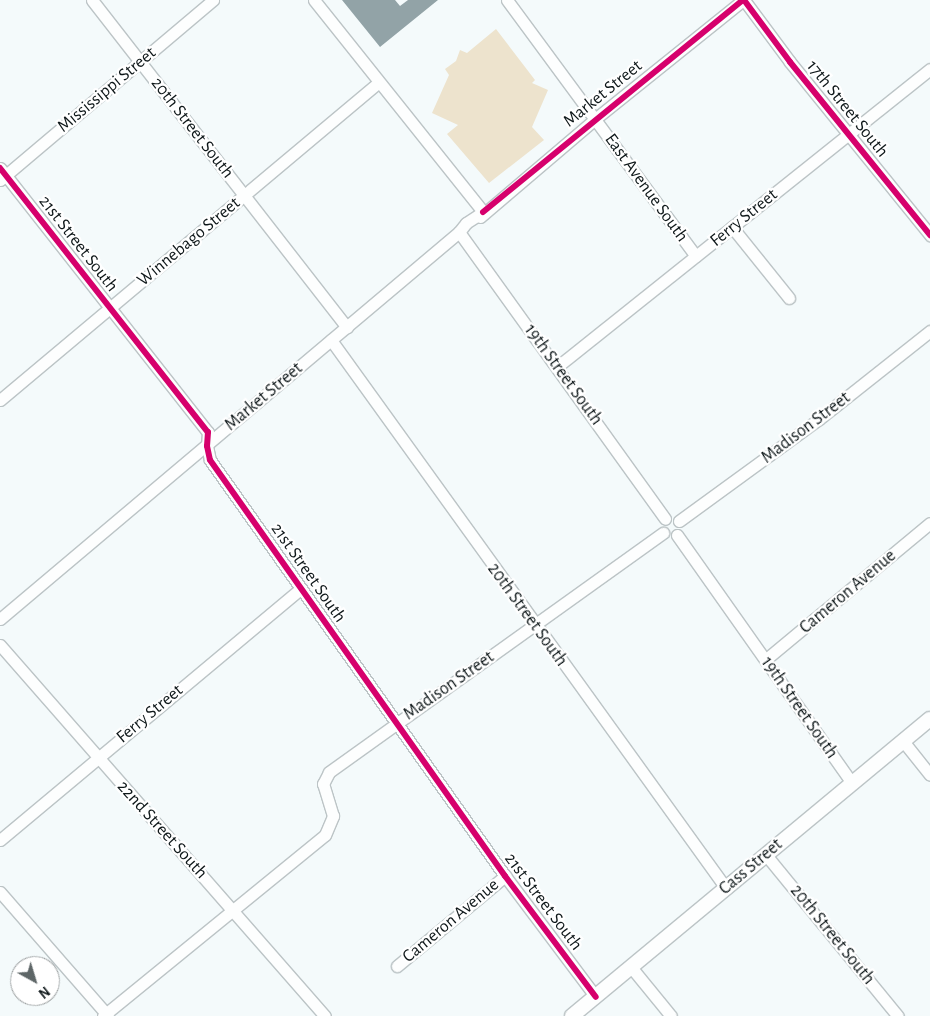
<!DOCTYPE html>
<html>
<head>
<meta charset="utf-8">
<style>
  body { margin:0 }
  #map { position:relative; width:930px; height:1016px; overflow:hidden; background:#f4fafb; font-family:"Alegreya Sans",sans-serif }
  div>[style] { position:absolute }
  .green>* { inset:0; background:#ede3cd }
  .building>* { inset:0; background:#92a3a7 }
  .roads { filter:drop-shadow(1px 0 #bcc4c6) drop-shadow(-1px 0 #bcc4c6) drop-shadow(0 1px #bcc4c6) drop-shadow(0 -1px #bcc4c6) }
  .minor>* { height:11px; margin:-5.5px; padding:0 5.5px; transform-origin:5.5px; border-radius:5.5px; background:#fdfefe }
  .tertiary>* { height:14px; margin:-7px; padding:0 7px; transform-origin:7px; border-radius:7px; background:#fdfefe }
  .cycleway>* { height:6px; margin:-3px; padding:0 3px; transform-origin:3px; border-radius:3px; background:#d6006c }
  span { translate:-50% -50%; white-space:nowrap; text-align:center; line-height:1.15; -webkit-text-stroke:4.5px #fff; paint-order:stroke }
  .street-label { font-size:18px; color:#0d1618 }
  .north { position:absolute; left:10px; top:956px; width:50px; height:50px; box-sizing:border-box; background:#fff; border:1px solid #9ea2a3; border-radius:50%; rotate:141deg; font-size:14px; font-weight:700; line-height:20px; text-align:center; color:#0d1618 }
  .north::after { content:''; display:block; margin:auto; width:18px; height:22px; background:#5e6667; clip-path:polygon(50% 0,100% 100%,50% 72%,0 100%) }
</style>
</head>
<body>
<div id="map">
  <div class="green">
    <div style="clip-path:polygon(496px 29px,535px 80px,532px 83px,548px 90px,532px 127px,544px 140px,489px 183px,447px 134px,458px 125px,432px 113px,449px 75px,445px 69px,456px 61px,460px 50px,467px 53px)"></div>
  </div>
  <div class="building">
    <div style="clip-path:polygon(342px 0,395px 0,400px 6px,408px 0,438px 0,380px 47px)"></div>
  </div>
  <div class="roads">
    <div class="minor">
      <div style="left:92px;top:0;width:415px;rotate:52.1deg"></div>
      <div style="left:314px;top:0;width:271px;rotate:51.4deg"></div>
      <div style="left:507px;top:0;width:318px;rotate:53.6deg"></div>
      <div style="left:744px;top:0;width:77px;rotate:53.4deg"></div>
      <div style="left:790px;top:62px;width:223px;rotate:51deg"></div>
      <div style="left:0;top:168px;width:336px;rotate:51.8deg"></div>
      <div style="left:208px;top:432px;width:14px;rotate:94deg"></div>
      <div style="left:207px;top:446px;width:14px;rotate:78deg"></div>
      <div style="left:210px;top:460px;width:510px;rotate:54.66deg"></div>
      <div style="left:505px;top:876px;width:151px;rotate:53.1deg"></div>
      <div style="left:0;top:180px;width:279px;rotate:-40.2deg"></div>
      <div style="left:480px;top:217px;width:151px;rotate:-40.4deg"></div>
      <div style="left:595px;top:119px;width:190px;rotate:-38.8deg"></div>
      <div style="left:732px;top:227px;width:91px;rotate:51.2deg"></div>
      <div style="left:459px;top:232px;width:353px;rotate:54.3deg"></div>
      <div style="left:331px;top:340px;width:676px;rotate:54.22deg"></div>
      <div style="left:558px;top:366px;width:476px;rotate:-38.6deg"></div>
      <div style="left:0;top:400px;width:493px;rotate:-40deg"></div>
      <div style="left:679px;top:521px;width:173px;rotate:-36.1deg"></div>
      <div style="left:819px;top:419px;width:142px;rotate:-38.4deg"></div>
      <div style="left:677px;top:535px;width:304px;rotate:54.8deg"></div>
      <div style="left:0;top:619px;width:600px;rotate:-40.14deg"></div>
      <div style="left:459px;top:232px;width:11px;rotate:-52deg"></div>
      <div style="left:466px;top:223px;width:20px;rotate:-33deg"></div>
      <div style="left:0;top:645px;width:493px;rotate:48.8deg"></div>
      <div style="left:765px;top:660px;width:214px;rotate:-39.7deg"></div>
      <div style="left:903px;top:741px;width:43px;rotate:51.5deg"></div>
      <div style="left:0;top:840px;width:391px;rotate:-39.9deg"></div>
      <div style="left:766px;top:855px;width:208px;rotate:50.7deg"></div>
      <div style="left:0;top:892px;width:164px;rotate:48.9deg"></div>
      <div style="left:397px;top:966px;width:141px;rotate:-39.8deg"></div>
      <div style="left:631px;top:967px;width:63px;rotate:50.8deg"></div>
      <div style="left:103px;top:1016px;width:286px;rotate:-39.2deg"></div>
      <div style="left:325px;top:835px;width:21px;rotate:-67deg"></div>
      <div style="left:333px;top:816px;width:34px;rotate:-107deg"></div>
      <div style="left:323px;top:784px;width:13px;rotate:-63deg"></div>
      <div style="left:329px;top:772px;width:411px;rotate:-35.6deg"></div>
    </div>
    <div class="tertiary">
      <div style="left:572px;top:1016px;width:465px;rotate:-39.7deg"></div>
    </div>
  </div>
  <div class="cycleway">
    <div style="left:744px;top:0;width:77px;rotate:53.4deg"></div>
    <div style="left:790px;top:62px;width:223px;rotate:51deg"></div>
    <div style="left:0;top:168px;width:336px;rotate:51.8deg"></div>
    <div style="left:208px;top:432px;width:14px;rotate:94deg"></div>
    <div style="left:207px;top:446px;width:14px;rotate:78deg"></div>
    <div style="left:210px;top:460px;width:510px;rotate:54.66deg"></div>
    <div style="left:505px;top:876px;width:151px;rotate:53.1deg"></div>
    <div style="left:483px;top:212px;width:335px;rotate:-39.2deg"></div>
  </div>
  <div class="street-label">
    <span style="left:107px;top:90px;rotate:-40deg">Mississippi Street</span>
    <span style="left:603px;top:94px;rotate:-39deg">Market Street</span>
    <span style="left:847px;top:109px;rotate:51deg">17th Street South</span>
    <span style="left:192px;top:128px;rotate:52deg">20th Street South</span>
    <span style="left:646px;top:188px;rotate:54deg">East Avenue South</span>
    <span style="left:744px;top:218px;rotate:-39deg">Ferry Street</span>
    <span style="left:189px;top:242px;rotate:-40deg">Winnebago Street</span>
    <span style="left:78px;top:244px;rotate:52deg">21st Street South</span>
    <span style="left:563px;top:375px;rotate:54deg">19th Street South</span>
    <span style="left:264px;top:397px;rotate:-40deg">Market Street</span>
    <span style="left:806px;top:428px;rotate:-37deg">Madison Street</span>
    <span style="left:308px;top:573px;rotate:55deg">21st Street South</span>
    <span style="left:848px;top:592px;rotate:-40deg">Cameron Avenue</span>
    <span style="left:527px;top:615px;rotate:54deg">20th Street South</span>
    <span style="left:449px;top:686px;rotate:-35deg">Madison Street</span>
    <span style="left:799px;top:708px;rotate:55deg">19th Street South</span>
    <span style="left:150px;top:714px;rotate:-40deg">Ferry Street</span>
    <span style="left:162px;top:830px;rotate:48deg">22nd Street South</span>
    <span style="left:751px;top:867px;rotate:-40deg">Cass Street</span>
    <span style="left:543px;top:902px;rotate:53deg">21st Street South</span>
    <span style="left:451px;top:921px;rotate:-40deg">Cameron Avenue</span>
    <span style="left:832px;top:935px;rotate:51deg">20th Street South</span>
  </div>
  <div class="north">N</div>
</div>
</body>
</html>
